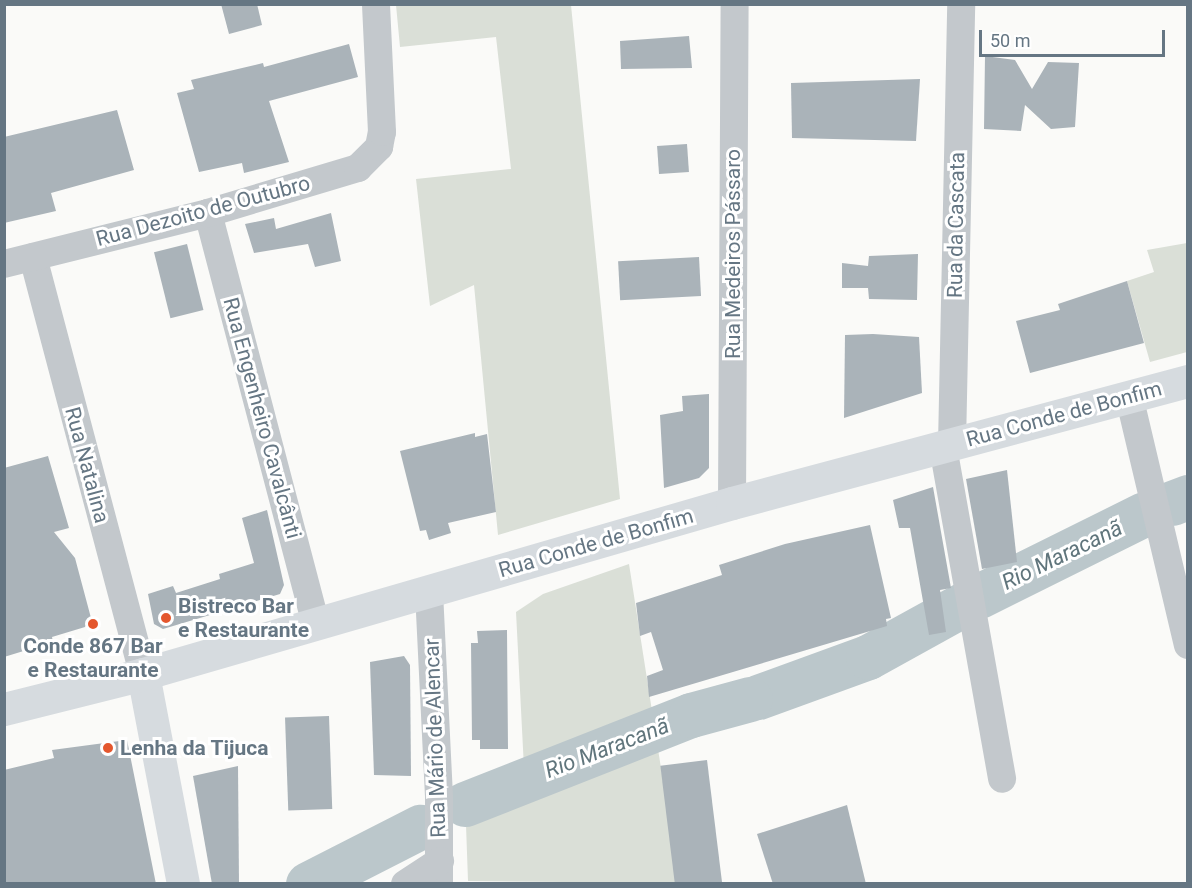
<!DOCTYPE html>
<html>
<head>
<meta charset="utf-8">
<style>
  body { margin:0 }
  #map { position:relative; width:1192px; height:888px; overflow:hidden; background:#fafaf8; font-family:Roboto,sans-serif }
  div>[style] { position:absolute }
  .green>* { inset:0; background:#dadfd7 }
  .river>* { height:45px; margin:-22.5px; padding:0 22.5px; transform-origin:22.5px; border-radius:22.5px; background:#bbc7cb }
  .building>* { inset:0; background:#aab3b9; transform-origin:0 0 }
  .street>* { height:28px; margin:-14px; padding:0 14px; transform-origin:14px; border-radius:14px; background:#c3c8cc }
  .secondary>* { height:33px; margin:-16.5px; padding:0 16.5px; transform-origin:16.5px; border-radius:16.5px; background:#d6dbdf }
  .dots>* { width:16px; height:16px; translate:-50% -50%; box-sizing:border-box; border:3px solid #fff; border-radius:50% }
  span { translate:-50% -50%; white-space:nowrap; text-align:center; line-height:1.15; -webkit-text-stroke:6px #fff; paint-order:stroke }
  .street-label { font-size:21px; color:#657683 }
  .poi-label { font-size:21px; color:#657683; font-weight:700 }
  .left { translate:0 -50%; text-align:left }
  .water-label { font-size:22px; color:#60757c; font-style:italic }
  .frame { position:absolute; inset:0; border:6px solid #657683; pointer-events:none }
  .scale { position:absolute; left:979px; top:30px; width:186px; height:27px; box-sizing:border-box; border:3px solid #657683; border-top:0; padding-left:8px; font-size:18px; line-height:21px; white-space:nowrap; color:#657683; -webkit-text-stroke:4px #fff; paint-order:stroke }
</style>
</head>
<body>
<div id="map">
  <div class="green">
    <div style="clip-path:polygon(396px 5px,571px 5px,620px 499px,498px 535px,474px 285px,430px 306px,416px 179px,511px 169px,496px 37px,400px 47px)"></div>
    <div style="clip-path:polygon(1187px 243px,1187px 352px,1150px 362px,1127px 281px,1154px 272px,1147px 250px)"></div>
    <div style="clip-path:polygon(629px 564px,679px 883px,468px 881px,465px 797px,524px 768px,516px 612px,543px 594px)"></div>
  </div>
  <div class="river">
    <div style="left:1172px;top:503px;width:17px;rotate:-21deg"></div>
    <div style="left:979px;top:596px;width:184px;rotate:-26.4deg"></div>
    <div style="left:758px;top:697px;width:117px;rotate:-20deg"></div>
    <div style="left:868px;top:657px;width:112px;rotate:-28.9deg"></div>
    <div style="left:465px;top:804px;width:243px;rotate:-21.5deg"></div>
    <div style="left:691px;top:715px;width:61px;rotate:-15.2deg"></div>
    <div style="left:308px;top:884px;width:126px;rotate:-27deg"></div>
  </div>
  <div class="building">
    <div style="clip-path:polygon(221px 4px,257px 4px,262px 25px,229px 34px)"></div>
    <div style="clip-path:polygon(689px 36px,692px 68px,621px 69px,620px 41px)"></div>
    <div style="clip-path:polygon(349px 44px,358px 77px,269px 101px,289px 162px,244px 173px,242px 163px,199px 172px,177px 93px,194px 89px,191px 80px,263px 63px,264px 67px)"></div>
    <div style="clip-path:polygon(985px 56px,1015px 60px,1032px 89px,1048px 62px,1079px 63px,1075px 127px,1051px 129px,1025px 105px,1021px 131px,984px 129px)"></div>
    <div style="clip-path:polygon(920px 79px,916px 141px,792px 138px,791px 83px)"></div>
    <div style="clip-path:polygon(117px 110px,134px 170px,51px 193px,56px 211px,4px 223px,4px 137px)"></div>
    <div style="left:687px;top:144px;width:28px;height:30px;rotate:86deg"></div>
    <div style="clip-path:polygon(331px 213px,341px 261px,315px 267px,308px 244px,254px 253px,245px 224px,274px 218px,276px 229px)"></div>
    <div style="left:187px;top:244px;width:68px;height:34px;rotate:76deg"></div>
    <div style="clip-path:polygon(918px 254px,917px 300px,869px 299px,868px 288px,842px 288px,842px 263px,868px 266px,869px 256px)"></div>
    <div style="left:699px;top:257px;width:39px;height:81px;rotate:87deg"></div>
    <div style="clip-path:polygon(1127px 281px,1144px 343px,1030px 373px,1016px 321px,1060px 310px,1058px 304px)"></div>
    <div style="clip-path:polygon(873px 334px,919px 337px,922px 393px,844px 418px,845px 335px)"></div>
    <div style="clip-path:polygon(709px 394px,709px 468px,699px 478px,664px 488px,660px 415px,683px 411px,682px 396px)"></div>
    <div style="clip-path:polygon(475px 433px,475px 437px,487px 434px,496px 512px,448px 523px,451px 533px,429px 540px,426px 530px,420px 531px,400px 451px)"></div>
    <div style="clip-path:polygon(48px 456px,69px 528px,54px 532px,75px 558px,91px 618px,85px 627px,52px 637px,53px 642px,4px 657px,4px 468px)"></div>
    <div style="clip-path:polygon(1007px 470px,1017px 562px,982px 569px,966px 479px)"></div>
    <div style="clip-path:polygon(933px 487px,951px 588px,940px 590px,946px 632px,929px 635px,910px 528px,899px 528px,893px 500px)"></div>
    <div style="clip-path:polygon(267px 510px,284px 585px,280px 594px,163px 629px,154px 624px,148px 594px,173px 586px,176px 593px,220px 579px,219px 574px,254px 563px,242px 518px)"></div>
    <div style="clip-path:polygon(870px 525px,891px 618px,886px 619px,887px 626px,649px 697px,647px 676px,663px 670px,651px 632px,640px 636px,636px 603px,722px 575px,719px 565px,785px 544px)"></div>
    <div style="clip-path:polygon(507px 630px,508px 749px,480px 749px,480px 740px,472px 740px,471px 643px,478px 643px,477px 631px)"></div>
    <div style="clip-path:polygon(404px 656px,410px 665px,411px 776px,374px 775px,370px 662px)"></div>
    <div style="left:329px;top:716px;width:93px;height:44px;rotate:88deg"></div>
    <div style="clip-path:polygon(127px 740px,156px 884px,4px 884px,4px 770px,54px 758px,52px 750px)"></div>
    <div style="left:707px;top:760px;width:125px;height:47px;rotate:83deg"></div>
    <div style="clip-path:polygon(238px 766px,239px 884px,212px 884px,193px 776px)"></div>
    <div style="clip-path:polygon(847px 805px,866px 884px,773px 884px,757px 834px)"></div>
  </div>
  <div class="street">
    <div style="left:208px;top:213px;width:423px;rotate:75.3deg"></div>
    <div style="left:33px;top:257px;width:431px;rotate:75.2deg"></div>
    <div style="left:4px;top:264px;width:210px;rotate:-14deg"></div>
    <div style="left:208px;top:213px;width:157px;rotate:-16.7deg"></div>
    <div style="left:358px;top:168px;width:30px;rotate:-45deg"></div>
    <div style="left:379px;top:147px;width:15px;rotate:-79deg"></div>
    <div style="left:382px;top:132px;width:128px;rotate:-92.7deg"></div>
    <div style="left:1129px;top:396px;width:256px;rotate:76.7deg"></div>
    <div style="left:952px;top:445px;width:441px;rotate:-88.8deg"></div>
    <div style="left:943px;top:447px;width:337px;rotate:79.9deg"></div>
    <div style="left:732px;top:503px;width:499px;rotate:-89.7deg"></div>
    <div style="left:429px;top:592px;width:206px;rotate:87.2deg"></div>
    <div style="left:439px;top:798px;width:86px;rotate:90deg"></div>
    <div style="left:405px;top:884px;width:42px;rotate:-33.3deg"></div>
  </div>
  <div class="secondary">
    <div style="left:143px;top:674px;width:214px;rotate:79.2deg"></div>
    <div style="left:4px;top:709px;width:143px;rotate:-14.1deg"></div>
    <div style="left:143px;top:674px;width:613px;rotate:-16.19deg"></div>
    <div style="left:732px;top:503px;width:472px;rotate:-15deg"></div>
  </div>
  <div class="dots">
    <div style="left:166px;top:618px;background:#e4572e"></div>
    <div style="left:93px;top:624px;background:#e4572e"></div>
    <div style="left:108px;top:748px;background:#e4572e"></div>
  </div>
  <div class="street-label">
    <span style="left:203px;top:211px;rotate:-15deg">Rua Dezoito de Outubro</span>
    <span style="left:956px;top:225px;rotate:-89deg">Rua da Cascata</span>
    <span style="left:733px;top:254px;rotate:-90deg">Rua Medeiros Pássaro</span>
    <span style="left:1064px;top:414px;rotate:-15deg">Rua Conde de Bonfim</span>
    <span style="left:262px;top:418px;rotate:75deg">Rua Engenheiro Cavalcânti</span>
    <span style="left:87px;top:465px;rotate:75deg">Rua Natalina</span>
    <span style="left:596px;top:543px;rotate:-16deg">Rua Conde de Bonfim</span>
    <span style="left:435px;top:738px;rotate:-92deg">Rua Mário de Alencar</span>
  </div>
  <div class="poi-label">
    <span class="left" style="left:178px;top:618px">Bistreco Bar<br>e Restaurante</span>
    <span style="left:93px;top:658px">Conde 867 Bar<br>e Restaurante</span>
    <span class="left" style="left:120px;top:748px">Lenha da Tijuca</span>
  </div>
  <div class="water-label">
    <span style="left:1062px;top:555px;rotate:-26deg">Rio Maracanã</span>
    <span style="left:607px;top:748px;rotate:-21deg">Rio Maracanã</span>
  </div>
  <div class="frame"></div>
  <div class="scale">50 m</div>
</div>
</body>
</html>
